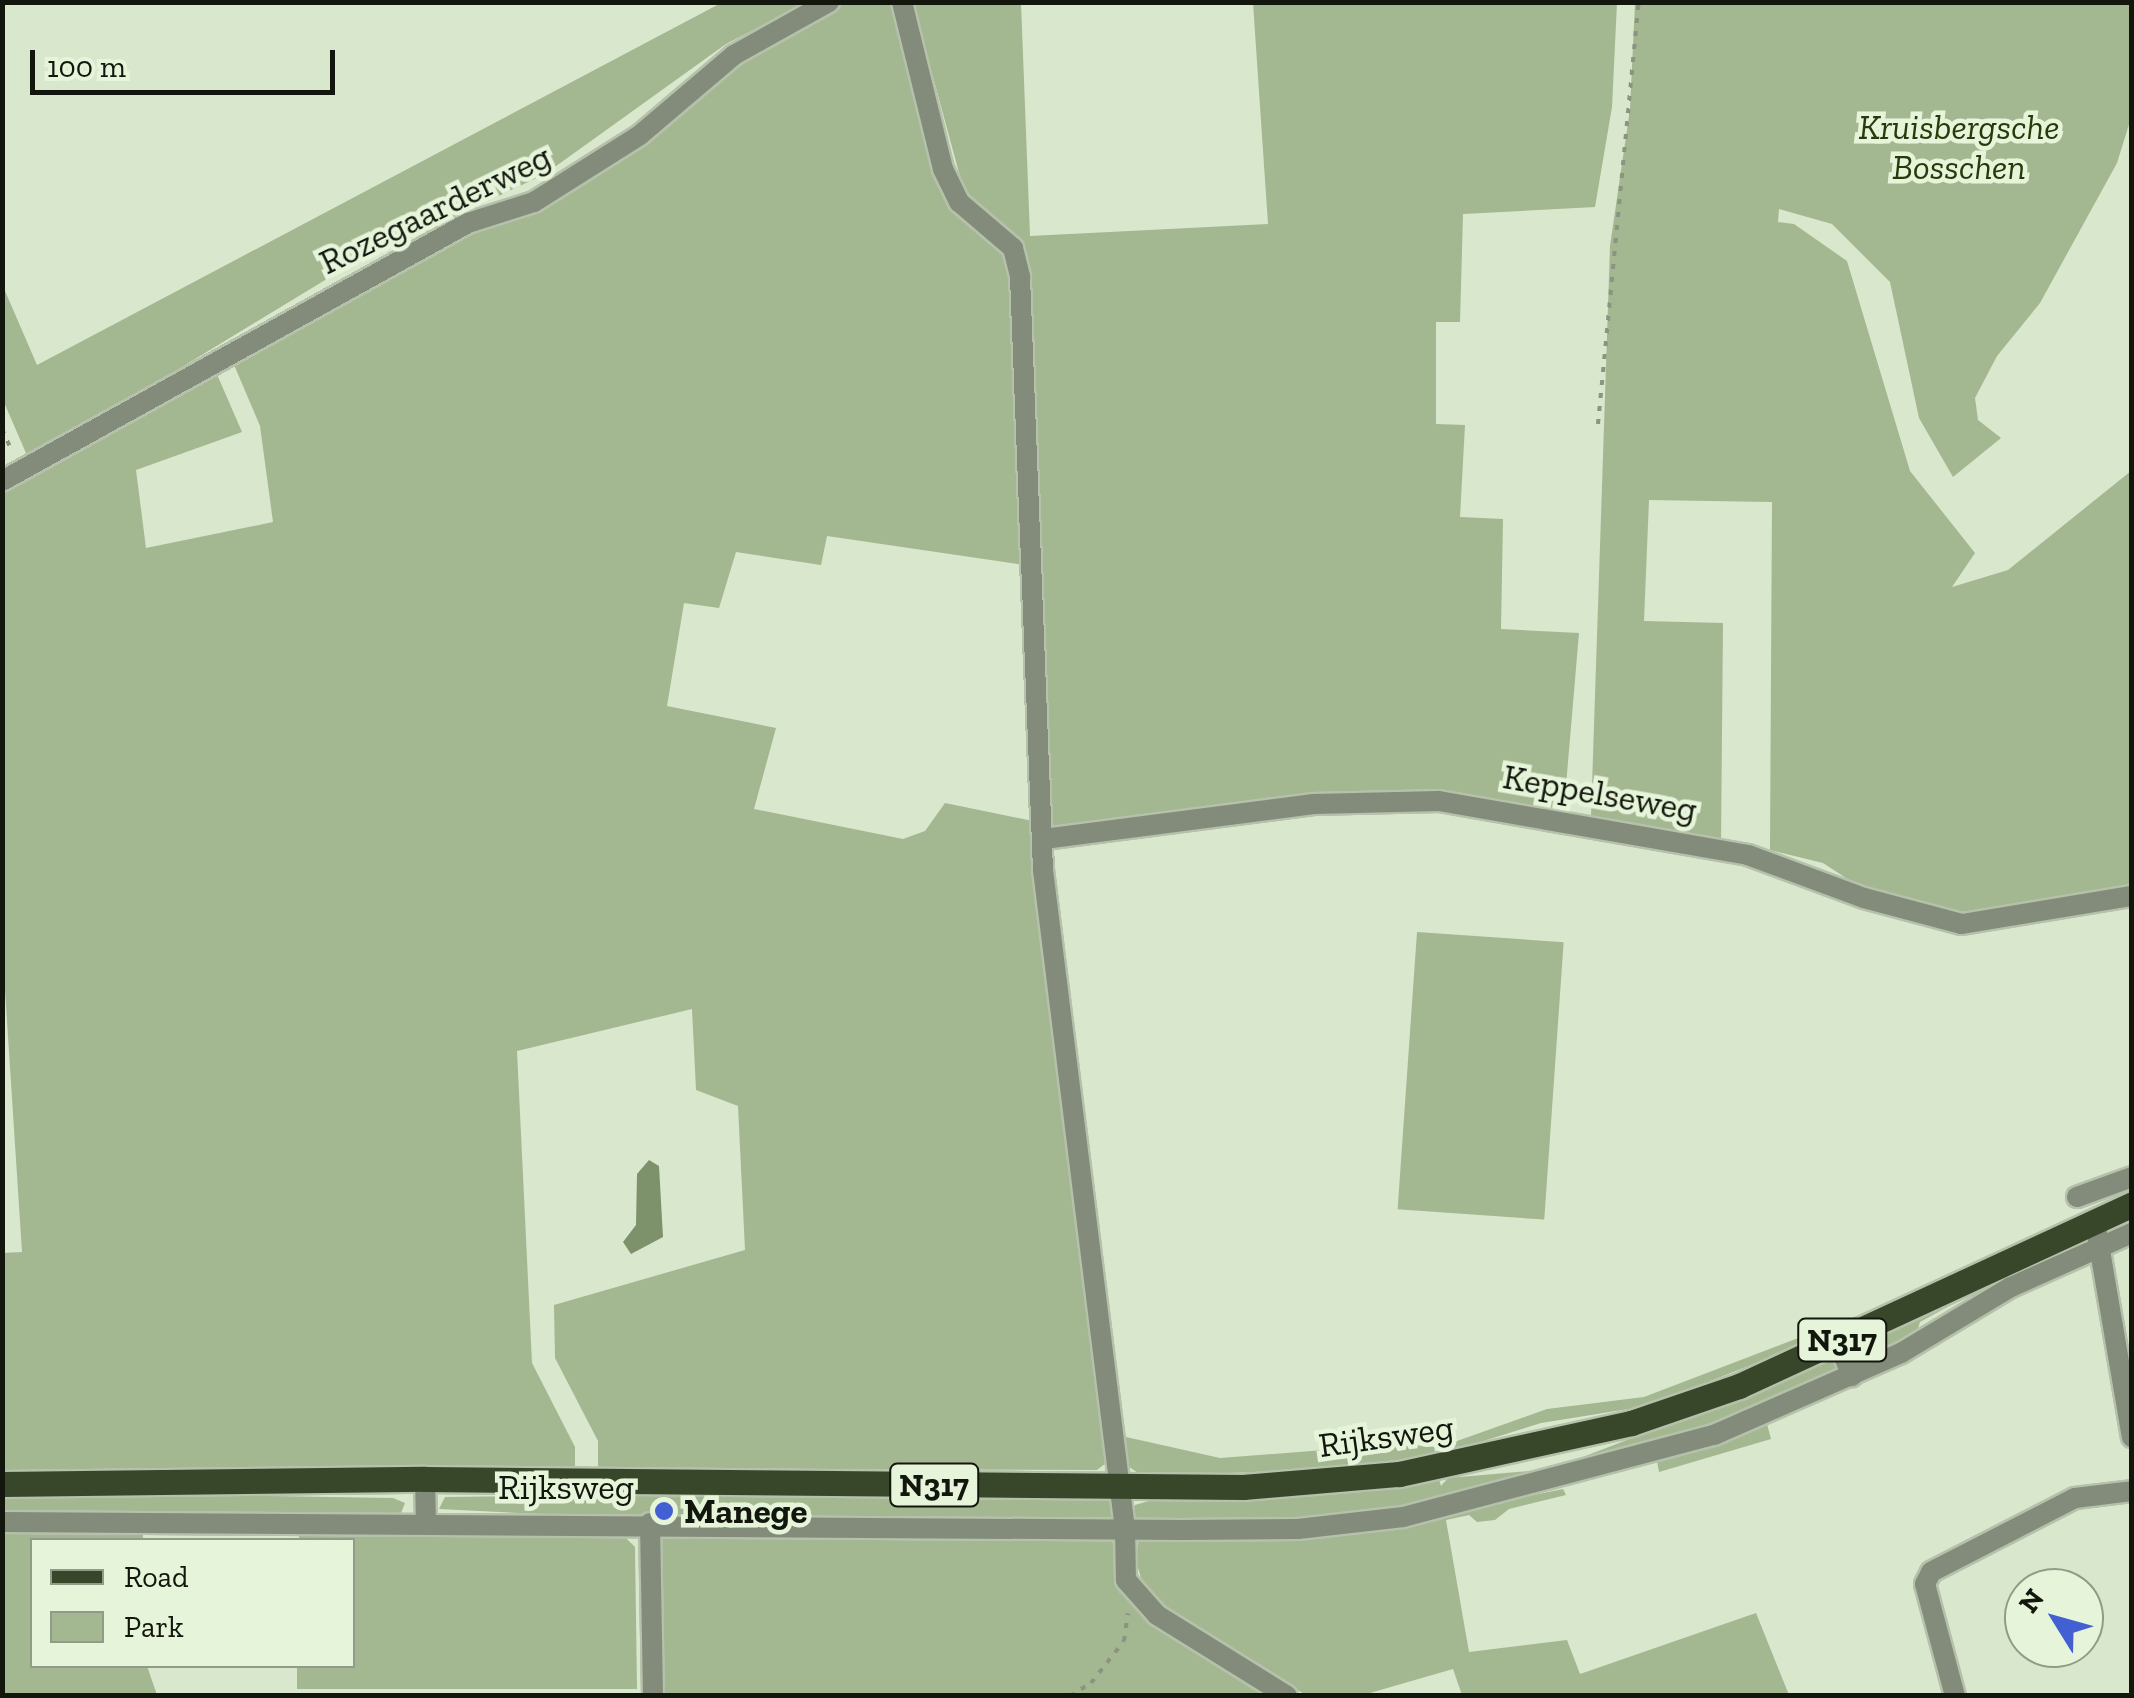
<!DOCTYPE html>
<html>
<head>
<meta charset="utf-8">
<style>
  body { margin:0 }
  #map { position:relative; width:2134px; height:1698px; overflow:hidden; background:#d9e7cd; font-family:"Zilla Slab",serif }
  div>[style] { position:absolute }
  .green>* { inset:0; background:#a3b791; transform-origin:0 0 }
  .water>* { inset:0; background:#7d916a }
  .path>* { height:4px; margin-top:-2px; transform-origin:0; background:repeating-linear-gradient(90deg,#8a9481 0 5px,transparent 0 13px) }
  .roads { filter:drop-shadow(2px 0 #b5c1aa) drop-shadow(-2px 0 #b5c1aa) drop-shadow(0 2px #b5c1aa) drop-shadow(0 -2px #b5c1aa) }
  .street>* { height:20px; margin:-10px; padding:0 10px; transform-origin:10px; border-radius:10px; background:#838c7b }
  .primary>* { height:25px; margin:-12.5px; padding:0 12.5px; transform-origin:12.5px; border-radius:12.5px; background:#384729 }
  .dots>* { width:28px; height:28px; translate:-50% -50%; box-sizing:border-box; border:5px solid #e6f5da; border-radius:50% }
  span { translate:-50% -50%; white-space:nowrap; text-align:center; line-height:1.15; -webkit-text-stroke:9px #e6f5da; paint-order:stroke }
  .shield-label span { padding:2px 8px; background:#e6f5da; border:2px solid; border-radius:8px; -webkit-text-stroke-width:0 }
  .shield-label { font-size:32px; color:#12160d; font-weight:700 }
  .park-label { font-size:35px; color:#263a0c; font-style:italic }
  .street-label { font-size:35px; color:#12160d }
  .poi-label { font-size:35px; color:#12160d; font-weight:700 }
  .left { translate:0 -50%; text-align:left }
  .frame { position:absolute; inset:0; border:5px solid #12160d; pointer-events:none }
  .legend { position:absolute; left:30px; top:1538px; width:325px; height:130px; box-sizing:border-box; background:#e6f5da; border:2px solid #919c88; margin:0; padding:12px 18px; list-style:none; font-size:30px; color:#12160d }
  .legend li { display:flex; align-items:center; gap:20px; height:50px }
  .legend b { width:50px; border:2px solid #919c88 }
  .north { position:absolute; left:2004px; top:1568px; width:100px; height:100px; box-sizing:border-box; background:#e6f5da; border:2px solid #919c88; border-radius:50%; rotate:307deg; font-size:28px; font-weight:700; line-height:40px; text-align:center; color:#12160d }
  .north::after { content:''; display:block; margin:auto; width:35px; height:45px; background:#4260d2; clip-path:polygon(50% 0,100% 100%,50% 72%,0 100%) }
  .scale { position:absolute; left:30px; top:50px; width:305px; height:45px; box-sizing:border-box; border:5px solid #12160d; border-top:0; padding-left:12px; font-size:30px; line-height:35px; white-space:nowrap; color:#12160d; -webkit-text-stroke:8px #e6f5da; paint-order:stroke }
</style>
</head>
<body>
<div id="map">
  <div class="green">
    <div style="clip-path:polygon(721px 3px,806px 3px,726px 44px,545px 174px,335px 274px,29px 460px,3px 400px,2px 284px,37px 365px)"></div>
    <div style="clip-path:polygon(836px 3px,894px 3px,938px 182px,954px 209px,1008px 253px,1025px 565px,827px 536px,821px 565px,736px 552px,719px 608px,684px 603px,667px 706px,776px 728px,754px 809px,903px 839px,925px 831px,945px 803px,1033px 821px,1106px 1463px,1097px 1470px,598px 1468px,598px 1441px,555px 1358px,554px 1305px,745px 1250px,738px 1106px,696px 1090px,692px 1009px,517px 1051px,532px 1363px,575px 1447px,575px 1468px,3px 1473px,2px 1253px,22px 1252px,2px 944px,3px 489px,212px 363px,242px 432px,136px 470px,146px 548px,273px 522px,260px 426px,229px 353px,525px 201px)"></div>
    <div style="clip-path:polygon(913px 3px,1021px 3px,1030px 236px,1268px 224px,1253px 3px,1617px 3px,1612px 107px,1595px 207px,1463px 214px,1460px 322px,1436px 322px,1436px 424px,1465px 425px,1460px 517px,1503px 519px,1501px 629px,1579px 633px,1564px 809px,1356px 792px,1060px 829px,1049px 822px,1025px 250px,965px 195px)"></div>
    <div style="clip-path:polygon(1635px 3px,2131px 3px,2131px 118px,2117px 163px,2040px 303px,1997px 356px,1975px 398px,1978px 420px,2001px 438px,1953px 477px,1919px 418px,1890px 282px,1832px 224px,1779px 209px,1778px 222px,1794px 224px,1847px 261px,1910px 471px,1975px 553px,1952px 587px,2008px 570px,2131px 471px,2131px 889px,2003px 913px,1943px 912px,1866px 891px,1823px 863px,1770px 850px,1772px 502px,1649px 500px,1644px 621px,1723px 623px,1721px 842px,1591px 816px,1610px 246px,1630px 109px)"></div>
    <div style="left:1417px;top:932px;width:147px;height:278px;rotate:4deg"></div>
    <div style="clip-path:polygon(2002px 1276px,1980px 1298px,1969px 1295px,1920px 1322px,1916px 1335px,1856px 1368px,1849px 1352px)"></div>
    <div style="clip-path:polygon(1827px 1327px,1827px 1335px,1647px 1406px,1541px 1423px,1445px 1453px,1443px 1446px,1547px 1409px,1644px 1397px)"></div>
    <div style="clip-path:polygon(1838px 1358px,1844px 1374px,1695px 1435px,1443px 1503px,1270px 1523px,1140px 1522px,1132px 1515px,1135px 1505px,1152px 1500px,1439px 1479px,1441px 1486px,1448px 1478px,1552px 1469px)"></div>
    <div style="clip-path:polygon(1767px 1424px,1771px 1439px,1659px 1472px,1657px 1461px)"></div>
    <div style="clip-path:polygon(1126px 1437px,1220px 1458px,1401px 1444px,1434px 1447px,1436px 1456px,1342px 1469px,1143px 1476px,1126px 1465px)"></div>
    <div style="clip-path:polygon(1563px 1489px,1566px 1495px,1509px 1509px,1495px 1520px,1477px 1522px,1469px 1515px,1446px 1520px,1469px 1652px,1567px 1640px,1580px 1674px,1756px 1613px,1789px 1695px,1462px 1695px,1453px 1669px,1363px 1695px,1306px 1695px,1168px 1615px,1145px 1591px,1135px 1558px,1140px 1535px,1414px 1520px)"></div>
    <div style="clip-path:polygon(768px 1493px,1108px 1496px,1117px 1523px,621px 1518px,439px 1509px,445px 1497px)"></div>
    <div style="clip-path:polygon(156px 1494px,393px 1498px,405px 1503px,401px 1513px,385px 1514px,3px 1515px,2px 1496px)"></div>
    <div style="clip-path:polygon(143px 1532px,143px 1540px,32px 1540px,32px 1666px,147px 1666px,157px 1695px,3px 1696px,3px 1533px)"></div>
    <div style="clip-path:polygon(299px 1533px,621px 1533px,635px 1547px,637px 1689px,297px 1689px,297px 1666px,352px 1666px,352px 1540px,299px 1540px)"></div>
    <div style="clip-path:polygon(657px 1533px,1112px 1537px,1119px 1592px,1276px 1695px,657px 1695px)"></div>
  </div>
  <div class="water">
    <div style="clip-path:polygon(649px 1160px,659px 1166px,663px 1237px,631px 1254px,623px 1242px,636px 1225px,637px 1174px)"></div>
  </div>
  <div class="path">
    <div style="left:1598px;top:424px;width:424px;rotate:-84.5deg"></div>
    <div style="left:2px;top:429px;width:24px;rotate:66deg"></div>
    <div style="left:1070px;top:1696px;width:25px;rotate:-32deg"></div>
    <div style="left:1091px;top:1683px;width:53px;rotate:-51.8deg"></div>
    <div style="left:1124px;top:1641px;width:28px;rotate:-82deg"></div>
  </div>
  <div class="roads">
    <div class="street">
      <div style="left:902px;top:2px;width:172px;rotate:76.2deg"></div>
      <div style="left:943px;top:169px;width:37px;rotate:64deg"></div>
      <div style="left:959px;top:202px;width:71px;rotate:40.4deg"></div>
      <div style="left:1013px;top:248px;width:30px;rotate:76deg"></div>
      <div style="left:1020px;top:277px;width:593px;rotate:87.78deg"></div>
      <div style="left:1043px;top:870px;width:664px;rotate:82.91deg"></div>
      <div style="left:1125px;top:1529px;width:51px;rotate:88.9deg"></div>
      <div style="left:1126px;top:1580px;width:47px;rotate:48.5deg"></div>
      <div style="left:1157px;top:1615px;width:153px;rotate:31.9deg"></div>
      <div style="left:2px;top:481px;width:533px;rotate:-28.97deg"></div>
      <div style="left:468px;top:223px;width:69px;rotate:-17.7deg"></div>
      <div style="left:534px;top:202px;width:125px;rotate:-32.3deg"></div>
      <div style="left:640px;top:135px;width:123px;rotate:-40.4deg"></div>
      <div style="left:734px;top:55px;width:109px;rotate:-29.2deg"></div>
      <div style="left:1044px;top:839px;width:272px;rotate:-7.4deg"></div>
      <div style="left:1314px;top:804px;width:125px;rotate:-1.4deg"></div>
      <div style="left:1439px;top:801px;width:314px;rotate:9.9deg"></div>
      <div style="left:1748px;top:855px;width:124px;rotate:20.3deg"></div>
      <div style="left:1864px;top:898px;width:101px;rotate:14.9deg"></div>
      <div style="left:1962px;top:924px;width:172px;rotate:-9.4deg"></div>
      <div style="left:2077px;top:1197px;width:59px;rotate:-20deg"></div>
      <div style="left:2097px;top:1233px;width:207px;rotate:80.3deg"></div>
      <div style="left:1838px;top:1342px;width:37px;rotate:68deg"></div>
      <div style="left:425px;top:1479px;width:43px;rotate:88.7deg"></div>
      <div style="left:2px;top:1522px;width:1180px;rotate:0.39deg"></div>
      <div style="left:1182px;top:1530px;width:116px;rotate:-0.5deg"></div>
      <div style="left:1298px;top:1529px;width:106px;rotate:-6.5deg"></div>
      <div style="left:1403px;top:1517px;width:322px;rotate:-14.8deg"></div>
      <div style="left:1714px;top:1435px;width:204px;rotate:-23.7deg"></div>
      <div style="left:1901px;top:1353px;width:128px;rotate:-31deg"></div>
      <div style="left:2011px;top:1287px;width:133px;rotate:-24.1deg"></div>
      <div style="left:650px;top:1523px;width:173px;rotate:89deg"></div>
      <div style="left:1955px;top:1696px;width:116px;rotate:-105deg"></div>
      <div style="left:1925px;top:1584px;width:13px;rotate:-63deg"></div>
      <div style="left:1931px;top:1572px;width:162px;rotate:-27.2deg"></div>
      <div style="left:2075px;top:1498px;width:57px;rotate:-7deg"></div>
    </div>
    <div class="primary">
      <div style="left:2px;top:1484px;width:423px;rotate:-0.7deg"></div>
      <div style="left:425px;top:1479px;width:818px;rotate:0.56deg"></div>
      <div style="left:1243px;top:1487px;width:157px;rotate:-4.8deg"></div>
      <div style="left:1399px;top:1474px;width:238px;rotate:-12.4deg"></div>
      <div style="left:1631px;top:1423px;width:114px;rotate:-18.9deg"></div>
      <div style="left:1739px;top:1386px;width:433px;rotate:-24.8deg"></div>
    </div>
  </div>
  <div class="dots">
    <div style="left:664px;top:1511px;background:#4260d2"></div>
  </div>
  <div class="shield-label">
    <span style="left:1842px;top:1340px">N317</span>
    <span style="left:934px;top:1485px">N317</span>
  </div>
  <div class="park-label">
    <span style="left:1959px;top:147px">Kruisbergsche<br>Bosschen</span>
  </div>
  <div class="street-label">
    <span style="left:435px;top:209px;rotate:-26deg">Rozegaarderweg</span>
    <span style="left:1600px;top:793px;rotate:10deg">Keppelseweg</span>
    <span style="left:1386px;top:1436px;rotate:-8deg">Rijksweg</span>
    <span style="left:566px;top:1487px">Rijksweg</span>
  </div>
  <div class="poi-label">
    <span class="left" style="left:684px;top:1511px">Manege</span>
  </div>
  <div class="frame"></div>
  <ul class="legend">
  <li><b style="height:12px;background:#384729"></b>Road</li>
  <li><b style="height:28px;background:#a3b791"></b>Park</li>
  </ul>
  <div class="north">N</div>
  <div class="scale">100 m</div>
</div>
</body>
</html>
